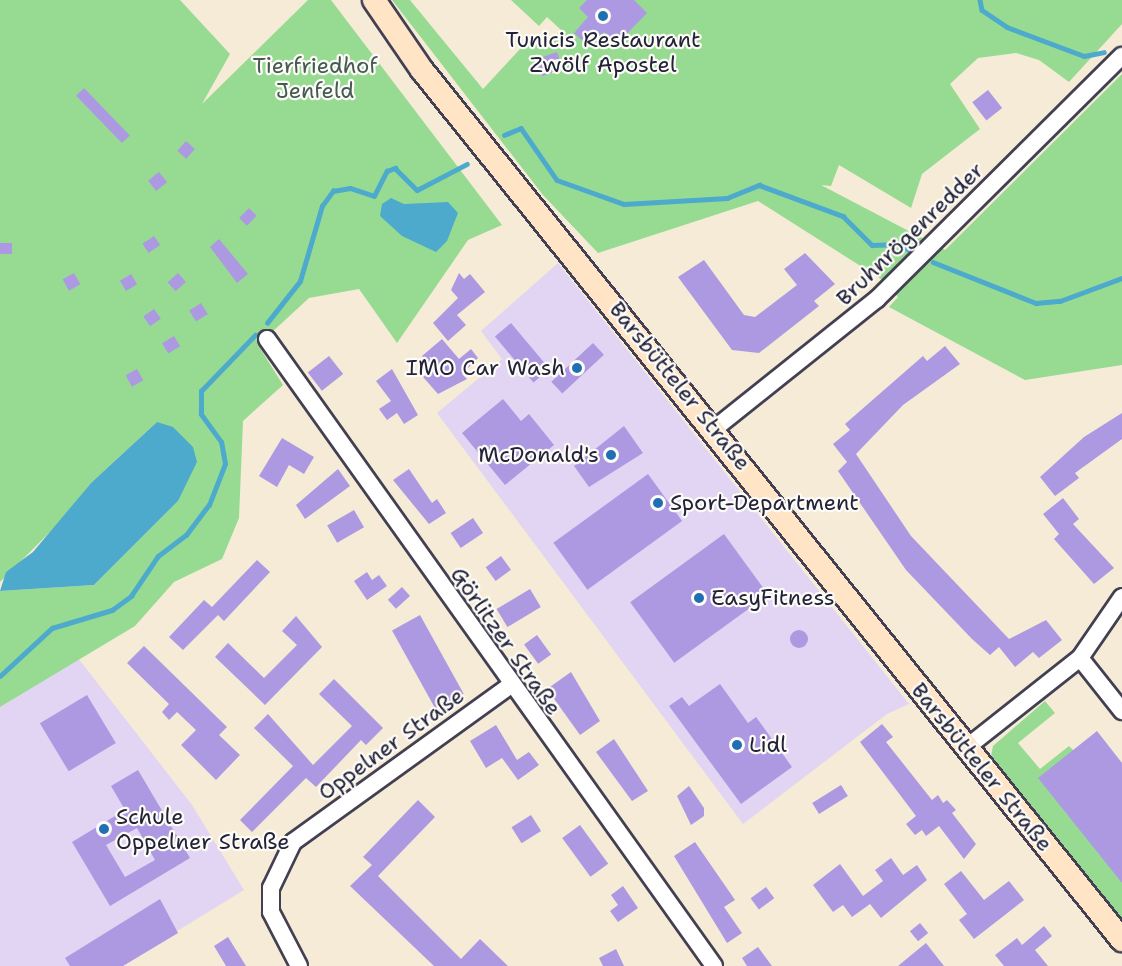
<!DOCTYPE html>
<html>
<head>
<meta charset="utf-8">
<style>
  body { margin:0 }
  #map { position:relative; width:1122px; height:966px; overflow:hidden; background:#f6ebd6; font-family:"Shantell Sans",sans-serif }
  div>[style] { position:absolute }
  .built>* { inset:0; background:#e2d4f3 }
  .green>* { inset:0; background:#97db93 }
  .water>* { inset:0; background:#4daacc }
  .stream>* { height:4.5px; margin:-2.25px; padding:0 2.25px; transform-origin:2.25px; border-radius:2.25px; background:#4daacc }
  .building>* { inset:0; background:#ad99e2; transform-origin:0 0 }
  .round { border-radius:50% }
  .roads { filter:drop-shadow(2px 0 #424052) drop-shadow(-2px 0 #424052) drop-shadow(0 2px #424052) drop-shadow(0 -2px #424052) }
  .minor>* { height:16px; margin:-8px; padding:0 8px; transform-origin:8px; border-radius:8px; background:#fff }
  .secondary>* { height:22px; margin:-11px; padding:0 11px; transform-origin:11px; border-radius:11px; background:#ffe4c6 }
  .dots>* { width:16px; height:16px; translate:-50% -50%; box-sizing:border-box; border:3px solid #fdfcf7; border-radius:50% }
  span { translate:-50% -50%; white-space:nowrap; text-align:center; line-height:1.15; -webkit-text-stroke:4.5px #fdfcf7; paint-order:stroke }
  .poi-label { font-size:22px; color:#22223b }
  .right { translate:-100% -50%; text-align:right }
  .left { translate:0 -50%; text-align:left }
  .park-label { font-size:22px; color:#455a55 }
  .street-label { font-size:22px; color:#22223b }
</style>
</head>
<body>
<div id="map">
  <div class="built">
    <div style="clip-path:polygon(558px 263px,909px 704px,887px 714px,743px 824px,437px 413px,502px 359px,481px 331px)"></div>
    <div style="clip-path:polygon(78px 658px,192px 805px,244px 890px,120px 966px,0 966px,0 707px)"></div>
  </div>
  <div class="green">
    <div style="clip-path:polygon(0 0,180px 0,230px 54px,202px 104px,308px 0,331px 0,502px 225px,468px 240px,397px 343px,359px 289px,309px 298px,258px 345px,283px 385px,243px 421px,239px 518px,222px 559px,174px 582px,135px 626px,0 707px,0 591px,94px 585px,178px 501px,157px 422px,92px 482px,80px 502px,0 582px)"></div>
    <div style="clip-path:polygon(392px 0,410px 0,483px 89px,531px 37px,544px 47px,561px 30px,547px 17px,539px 26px,511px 0,1122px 0,1122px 24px,1069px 82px,1039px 60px,1016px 53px,978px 58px,950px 84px,980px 129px,922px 174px,911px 208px,839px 165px,831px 186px,821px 185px,945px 250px,1122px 74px,1122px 365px,1025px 380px,889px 307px,898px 297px,881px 279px,758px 201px,598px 253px,543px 195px)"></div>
    <div style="clip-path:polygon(1045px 701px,1055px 713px,1018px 743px,1040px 769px,1069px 746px,1073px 750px,1122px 883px,1122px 925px,990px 761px,993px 746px)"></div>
  </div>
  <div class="water">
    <div style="clip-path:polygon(391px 198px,404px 204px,448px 202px,458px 213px,447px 241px,436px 252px,402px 236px,380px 216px,382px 204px)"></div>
    <div style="clip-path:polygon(157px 422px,173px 427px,193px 447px,197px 462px,178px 501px,94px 585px,0 591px,6px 572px,33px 552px,92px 482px)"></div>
  </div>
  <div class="stream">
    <div style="left:980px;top:0;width:10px;rotate:79deg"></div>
    <div style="left:982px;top:10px;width:30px;rotate:34deg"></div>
    <div style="left:1007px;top:27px;width:82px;rotate:20.6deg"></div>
    <div style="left:1084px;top:56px;width:20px;rotate:-11deg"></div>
    <div style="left:504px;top:135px;width:18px;rotate:-22deg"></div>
    <div style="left:521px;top:128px;width:63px;rotate:55.3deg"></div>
    <div style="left:557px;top:180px;width:71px;rotate:19.7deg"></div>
    <div style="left:624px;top:204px;width:103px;rotate:-3.3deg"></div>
    <div style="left:727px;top:198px;width:35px;rotate:-22deg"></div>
    <div style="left:759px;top:185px;width:90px;rotate:20.3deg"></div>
    <div style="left:843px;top:216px;width:41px;rotate:45deg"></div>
    <div style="left:872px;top:245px;width:27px;rotate:-2deg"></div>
    <div style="left:899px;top:244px;width:14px;rotate:30deg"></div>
    <div style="left:933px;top:262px;width:111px;rotate:21.7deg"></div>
    <div style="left:1036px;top:303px;width:24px;rotate:-5deg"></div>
    <div style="left:1060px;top:301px;width:66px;rotate:-20.4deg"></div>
    <div style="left:267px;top:323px;width:53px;rotate:-51.8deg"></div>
    <div style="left:300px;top:281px;width:78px;rotate:-73.7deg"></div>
    <div style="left:322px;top:206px;width:19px;rotate:-54deg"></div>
    <div style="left:333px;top:191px;width:17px;rotate:-10deg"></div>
    <div style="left:350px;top:188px;width:25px;rotate:18deg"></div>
    <div style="left:374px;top:196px;width:28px;rotate:-63deg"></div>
    <div style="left:387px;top:171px;width:9px;rotate:-21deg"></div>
    <div style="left:395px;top:168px;width:31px;rotate:45deg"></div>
    <div style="left:417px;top:190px;width:56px;rotate:-27.5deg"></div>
    <div style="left:0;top:676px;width:71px;rotate:-42.7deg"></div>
    <div style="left:52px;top:628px;width:63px;rotate:-16.7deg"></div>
    <div style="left:112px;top:610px;width:24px;rotate:-36deg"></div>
    <div style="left:131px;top:596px;width:48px;rotate:-56deg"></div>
    <div style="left:158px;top:556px;width:35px;rotate:-37deg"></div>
    <div style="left:186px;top:535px;width:38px;rotate:-53deg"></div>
    <div style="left:209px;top:505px;width:44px;rotate:-68.7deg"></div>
    <div style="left:225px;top:464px;width:22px;rotate:-100deg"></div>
    <div style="left:221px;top:442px;width:34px;rotate:-126deg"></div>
    <div style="left:201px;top:414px;width:23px;rotate:-90deg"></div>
    <div style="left:201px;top:391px;width:78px;rotate:-46deg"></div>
  </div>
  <div class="building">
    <div style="clip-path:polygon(587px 0,634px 0,647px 13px,617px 44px,604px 32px,589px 47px,574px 33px,588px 17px,579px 8px)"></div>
    <div style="left:557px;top:52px;width:18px;height:22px;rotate:71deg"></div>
    <div style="left:84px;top:88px;width:66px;height:11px;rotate:46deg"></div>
    <div style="left:988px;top:90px;width:23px;height:20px;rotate:52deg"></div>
    <div style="left:186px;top:141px;width:12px;height:13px;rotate:42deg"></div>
    <div style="left:159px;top:172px;width:13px;height:14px;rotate:51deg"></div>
    <div style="left:249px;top:208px;width:11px;height:14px;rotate:45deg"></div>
    <div style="left:154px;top:236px;width:11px;height:14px;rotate:56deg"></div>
    <div style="clip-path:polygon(219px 239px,248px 274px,237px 283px,210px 247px)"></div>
    <div style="left:0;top:243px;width:12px;height:11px"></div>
    <div style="clip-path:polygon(805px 253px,835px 284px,814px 301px,819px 306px,759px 353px,732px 350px,678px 277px,704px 260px,744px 315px,755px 317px,797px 285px,784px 269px)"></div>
    <div style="left:74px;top:273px;width:13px;height:13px;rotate:61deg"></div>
    <div style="left:178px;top:273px;width:12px;height:14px;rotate:48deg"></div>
    <div style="clip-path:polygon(459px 273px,464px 279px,470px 274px,485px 292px,457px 315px,466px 325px,448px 341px,433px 323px,458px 298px,451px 290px)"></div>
    <div style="left:131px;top:274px;width:12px;height:13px;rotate:59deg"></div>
    <div style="left:201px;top:303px;width:13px;height:14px;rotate:58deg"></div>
    <div style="left:154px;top:309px;width:12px;height:13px;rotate:55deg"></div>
    <div style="left:511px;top:323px;width:60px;height:21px;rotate:50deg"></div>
    <div style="left:174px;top:336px;width:12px;height:14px;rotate:59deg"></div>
    <div style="clip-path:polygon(442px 339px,459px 359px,471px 349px,478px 358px,462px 374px,467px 379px,438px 394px,423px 377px,433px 369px,422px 356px)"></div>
    <div style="left:593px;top:343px;width:16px;height:57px;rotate:47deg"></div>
    <div style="clip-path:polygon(945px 346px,960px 364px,903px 405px,856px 454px,911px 536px,1009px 639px,1046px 620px,1062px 640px,1039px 658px,1033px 652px,1015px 667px,999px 647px,990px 655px,972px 639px,906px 570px,838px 471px,847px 462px,833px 444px,850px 430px,845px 424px,923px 356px,927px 361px)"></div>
    <div style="left:329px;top:356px;width:23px;height:27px;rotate:52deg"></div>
    <div style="left:137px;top:369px;width:13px;height:13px;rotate:61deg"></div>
    <div style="clip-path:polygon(392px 369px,418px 415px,404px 424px,397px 413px,387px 420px,379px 409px,391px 401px,376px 381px)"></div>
    <div style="clip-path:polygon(503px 399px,521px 421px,529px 414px,554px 445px,505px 485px,462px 433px)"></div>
    <div style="clip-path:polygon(1122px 413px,1122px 439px,1075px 473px,1079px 478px,1055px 496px,1040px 477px,1084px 437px)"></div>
    <div style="clip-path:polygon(624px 426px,643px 453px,589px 487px,574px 466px)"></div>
    <div style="clip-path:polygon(282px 438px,314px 457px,304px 474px,289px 465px,277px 487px,259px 476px)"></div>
    <div style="clip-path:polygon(338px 469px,350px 486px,305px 519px,296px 505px)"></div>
    <div style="clip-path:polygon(409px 469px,432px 503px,437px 499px,446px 513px,429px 524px,393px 480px)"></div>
    <div style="left:648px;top:474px;width:58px;height:117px;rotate:54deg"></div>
    <div style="clip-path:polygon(1063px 498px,1079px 519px,1073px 524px,1114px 568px,1094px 584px,1054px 539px,1059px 534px,1043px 514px)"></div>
    <div style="left:354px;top:510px;width:20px;height:31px;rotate:60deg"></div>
    <div style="left:473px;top:518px;width:18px;height:27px;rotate:56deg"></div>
    <div style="left:724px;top:534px;width:75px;height:116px;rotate:54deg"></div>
    <div style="left:501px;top:556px;width:17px;height:19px;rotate:54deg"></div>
    <div style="clip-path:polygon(257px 560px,270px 572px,224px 621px,218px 615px,183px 650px,169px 637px,204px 600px,212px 607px)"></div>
    <div style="clip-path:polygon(367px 572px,372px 580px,379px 575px,387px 586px,367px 600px,354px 581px)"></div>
    <div style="left:402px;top:587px;width:12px;height:19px;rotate:48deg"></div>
    <div style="left:530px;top:589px;width:21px;height:39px;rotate:59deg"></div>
    <div style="left:420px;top:615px;width:90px;height:32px;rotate:61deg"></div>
    <div style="clip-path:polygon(296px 616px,322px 647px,265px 705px,215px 657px,228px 643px,264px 678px,297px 645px,282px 631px)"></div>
    <div class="round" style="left:790px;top:630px;width:18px;height:18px"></div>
    <div style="left:537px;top:635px;width:24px;height:16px;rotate:54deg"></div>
    <div style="clip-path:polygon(144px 646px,227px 727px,219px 735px,240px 755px,216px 780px,181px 745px,196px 730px,177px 712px,169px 720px,162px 712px,169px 704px,127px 663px)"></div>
    <div style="clip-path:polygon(571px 672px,600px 721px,580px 735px,547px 689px)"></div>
    <div style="clip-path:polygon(334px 679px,383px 728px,366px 745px,361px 740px,316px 787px,306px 778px,252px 832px,240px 820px,293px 766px,254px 728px,268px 714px,313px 765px,352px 726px,319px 694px)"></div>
    <div style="clip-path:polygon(720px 684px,748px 723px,756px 717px,792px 767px,741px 804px,669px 706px,682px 697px,689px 706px)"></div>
    <div style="left:87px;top:695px;width:56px;height:55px;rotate:59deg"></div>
    <div style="clip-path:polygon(882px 724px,893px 737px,886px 742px,932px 800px,938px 795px,943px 803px,947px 800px,956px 810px,952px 813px,976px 844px,964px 859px,939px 826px,926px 836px,922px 830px,915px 835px,906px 824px,916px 816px,860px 742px)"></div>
    <div style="clip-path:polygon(496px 725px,517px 760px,529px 752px,539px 765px,518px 780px,502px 758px,486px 768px,470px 741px)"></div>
    <div style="clip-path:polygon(1097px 731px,1122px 763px,1122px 883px,1038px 778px)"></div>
    <div style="clip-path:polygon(614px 739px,648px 791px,632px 801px,596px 752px)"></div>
    <div style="clip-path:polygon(evenodd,138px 770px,190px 858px,110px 906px,72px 842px,125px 810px,111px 786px,138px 770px,137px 828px,155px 860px,125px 877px,106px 845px,137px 828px)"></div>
    <div style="left:841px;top:785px;width:13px;height:34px;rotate:58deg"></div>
    <div style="clip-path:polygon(689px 786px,704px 808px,704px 816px,691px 825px,677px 796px)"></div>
    <div style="clip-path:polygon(418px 800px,435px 817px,378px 876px,461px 959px,480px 939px,508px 966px,434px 966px,350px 886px,372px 865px,363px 857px)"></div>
    <div style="left:531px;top:815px;width:19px;height:23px;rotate:58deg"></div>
    <div style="left:580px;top:825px;width:48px;height:22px;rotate:54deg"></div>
    <div style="clip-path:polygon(695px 842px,735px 900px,724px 907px,742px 933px,727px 943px,674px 856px)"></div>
    <div style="clip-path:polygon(891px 858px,903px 875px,917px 865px,927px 880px,881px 918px,870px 904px,852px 917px,843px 905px,833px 912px,813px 885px,840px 864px,863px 896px,883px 881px,875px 870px)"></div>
    <div style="clip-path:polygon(961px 871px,984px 900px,1009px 881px,1024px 900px,974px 939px,959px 920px,967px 914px,944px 884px)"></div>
    <div style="clip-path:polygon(623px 886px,638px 908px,618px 922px,610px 911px,618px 905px,611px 895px)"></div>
    <div style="left:766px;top:887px;width:14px;height:19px;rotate:54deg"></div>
    <div style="clip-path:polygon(160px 899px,178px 933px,123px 966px,70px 966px,65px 958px)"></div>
    <div style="left:920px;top:923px;width:13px;height:13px;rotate:51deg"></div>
    <div style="clip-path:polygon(1044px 926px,1052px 936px,1035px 950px,1048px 966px,1004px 966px,995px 955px,1017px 938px,1022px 945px)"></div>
    <div style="clip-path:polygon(228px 937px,246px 966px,226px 966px,214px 946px)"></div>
    <div style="clip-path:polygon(926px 943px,944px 966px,898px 966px,910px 956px)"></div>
    <div style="clip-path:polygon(758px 947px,772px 966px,747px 966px,742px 958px)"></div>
    <div style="clip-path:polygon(616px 949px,624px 966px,603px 966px,599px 958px)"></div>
  </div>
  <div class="roads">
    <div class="minor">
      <div style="left:267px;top:339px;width:770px;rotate:54.51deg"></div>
      <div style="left:714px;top:429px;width:208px;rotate:-38.6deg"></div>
      <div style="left:877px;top:299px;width:345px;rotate:-44.8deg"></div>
      <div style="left:1080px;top:658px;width:68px;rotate:51.6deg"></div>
      <div style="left:966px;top:748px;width:145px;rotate:-38.3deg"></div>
      <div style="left:1080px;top:658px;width:74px;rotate:-55.5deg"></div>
      <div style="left:299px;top:966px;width:61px;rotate:-117.4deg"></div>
      <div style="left:271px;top:912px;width:24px;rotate:-90deg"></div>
      <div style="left:271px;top:888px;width:51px;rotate:-64.4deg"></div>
      <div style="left:293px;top:842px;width:266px;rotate:-35.8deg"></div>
    </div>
    <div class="secondary">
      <div style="left:374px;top:0;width:85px;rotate:55.6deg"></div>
      <div style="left:422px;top:70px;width:1117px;rotate:51.18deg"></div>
    </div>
  </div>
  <div class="dots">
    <div style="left:603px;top:16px;background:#1f6fb2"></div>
    <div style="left:577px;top:368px;background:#1f6fb2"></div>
    <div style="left:611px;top:455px;background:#1f6fb2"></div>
    <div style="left:658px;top:503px;background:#1f6fb2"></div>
    <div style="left:699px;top:598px;background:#1f6fb2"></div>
    <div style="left:737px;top:745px;background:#1f6fb2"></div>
    <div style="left:104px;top:829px;background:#1f6fb2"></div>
  </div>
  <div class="poi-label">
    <span style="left:603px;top:52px">Tunicis Restaurant<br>Zwölf Apostel</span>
    <span class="right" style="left:565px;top:368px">IMO Car Wash</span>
    <span class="right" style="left:599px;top:455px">McDonald's</span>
    <span class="left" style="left:670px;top:503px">Sport-Department</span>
    <span class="left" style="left:711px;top:598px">EasyFitness</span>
    <span class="left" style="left:749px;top:745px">Lidl</span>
    <span class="left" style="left:116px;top:829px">Schule<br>Oppelner Straße</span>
  </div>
  <div class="park-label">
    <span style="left:315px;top:78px">Tierfriedhof<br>Jenfeld</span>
  </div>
  <div class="street-label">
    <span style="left:910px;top:234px;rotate:-44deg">Bruhnrögenredder</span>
    <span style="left:680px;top:386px;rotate:51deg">Barsbütteler Straße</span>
    <span style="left:506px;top:641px;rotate:55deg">Görlitzer Straße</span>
    <span style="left:391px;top:744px;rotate:-36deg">Oppelner Straße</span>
    <span style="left:982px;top:767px;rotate:51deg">Barsbütteler Straße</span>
  </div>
</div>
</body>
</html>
